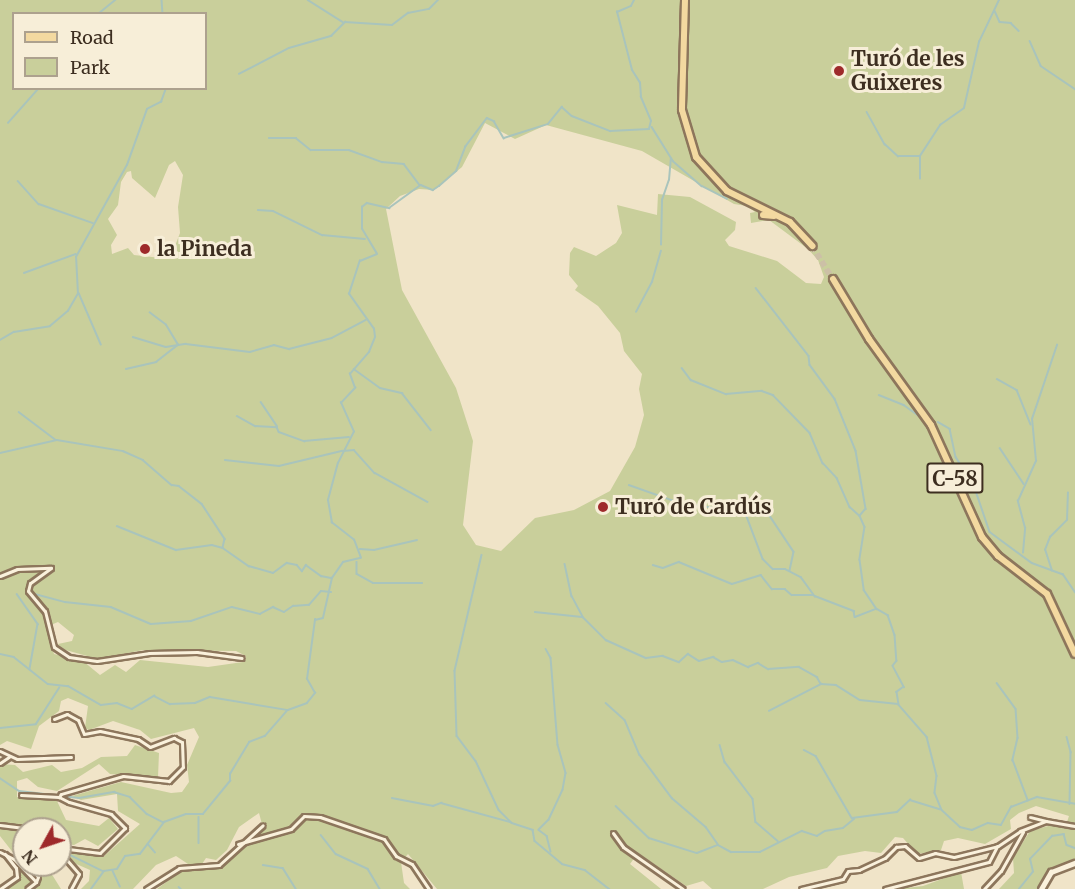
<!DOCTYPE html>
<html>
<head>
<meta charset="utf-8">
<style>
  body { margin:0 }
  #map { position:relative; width:1075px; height:889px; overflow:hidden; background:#f0e4c8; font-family:Merriweather,serif }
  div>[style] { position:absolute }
  .green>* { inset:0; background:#c9cf9b }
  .stream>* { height:1.5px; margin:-0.75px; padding:0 0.75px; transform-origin:0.75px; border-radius:0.75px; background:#a9c4bc }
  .primary-tunnel>* { height:6px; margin-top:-3px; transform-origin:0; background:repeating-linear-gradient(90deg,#ccc0a6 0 6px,transparent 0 9px) }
  .roads { filter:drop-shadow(2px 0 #8d765c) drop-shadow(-2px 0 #8d765c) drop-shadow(0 2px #8d765c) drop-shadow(0 -2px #8d765c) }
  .street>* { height:3px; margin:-1.5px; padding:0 1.5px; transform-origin:1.5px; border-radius:1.5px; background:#faf1dc }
  .secondary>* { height:5px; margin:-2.5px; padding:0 2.5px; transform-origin:2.5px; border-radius:2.5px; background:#faf1dc }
  .primary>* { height:6px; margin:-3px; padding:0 3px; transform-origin:3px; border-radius:3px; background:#f3d9a0 }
  .dots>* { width:16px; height:16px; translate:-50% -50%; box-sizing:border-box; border:3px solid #f7eed8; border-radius:50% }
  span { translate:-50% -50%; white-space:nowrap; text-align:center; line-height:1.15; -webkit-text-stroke:6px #f7eed8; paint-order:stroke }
  .shield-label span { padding:2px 4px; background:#f7eed8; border:2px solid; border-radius:4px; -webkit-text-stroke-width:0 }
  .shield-label { font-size:20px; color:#3d2e20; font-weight:700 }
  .poi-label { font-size:21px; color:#3d2e20; font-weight:700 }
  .left { translate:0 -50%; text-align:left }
  .legend { position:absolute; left:12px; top:12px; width:195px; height:78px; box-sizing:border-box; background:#f7eed8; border:2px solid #ada18e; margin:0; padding:8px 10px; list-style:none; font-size:18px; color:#3d2e20 }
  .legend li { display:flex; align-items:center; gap:12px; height:30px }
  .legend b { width:30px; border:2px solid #ada18e }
  .north { position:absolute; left:12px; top:817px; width:60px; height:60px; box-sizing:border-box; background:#f7eed8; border:2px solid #ada18e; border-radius:50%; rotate:230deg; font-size:16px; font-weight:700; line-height:24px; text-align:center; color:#3d2e20 }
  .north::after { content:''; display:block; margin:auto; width:21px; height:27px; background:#9e2a2b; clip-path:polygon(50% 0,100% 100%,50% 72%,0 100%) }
</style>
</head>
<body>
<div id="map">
  <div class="green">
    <div style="clip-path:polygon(evenodd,0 0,1075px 0,1075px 864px,1056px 870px,1037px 889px,999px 889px,1014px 873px,1013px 858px,1030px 831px,1052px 825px,1065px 828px,1069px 816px,1036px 806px,1019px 813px,1010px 820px,1011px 829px,985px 844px,958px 838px,944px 841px,941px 850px,917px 854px,903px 838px,895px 837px,881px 853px,865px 851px,838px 856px,827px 868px,789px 877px,763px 889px,712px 889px,703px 881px,686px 886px,638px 853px,630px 864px,661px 889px,437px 889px,408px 854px,401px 862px,404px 883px,410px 889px,157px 889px,184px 869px,210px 870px,226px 861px,263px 828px,259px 813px,239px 827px,227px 850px,216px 860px,206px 858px,202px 864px,188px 864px,176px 856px,156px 865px,133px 889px,81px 889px,89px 881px,90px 870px,74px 863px,67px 852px,103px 857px,140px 824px,118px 811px,117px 794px,81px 800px,72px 796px,121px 782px,171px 793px,182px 792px,189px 782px,187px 765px,199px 737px,194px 728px,151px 739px,140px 730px,113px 721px,89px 730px,85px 728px,88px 706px,68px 698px,61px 701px,59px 711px,39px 726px,31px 749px,7px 741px,0 745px,0 0,14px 14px,206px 14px,206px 88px,14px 88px,14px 14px,0 0,485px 123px,515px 139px,546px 125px,642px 151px,734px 204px,747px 206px,755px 212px,750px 213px,751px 223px,769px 220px,808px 249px,818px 260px,824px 277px,821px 284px,806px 283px,777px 261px,729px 246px,725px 240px,735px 230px,736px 222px,690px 197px,658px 194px,657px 215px,617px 205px,622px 233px,616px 243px,596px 256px,574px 247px,570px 253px,569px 275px,578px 286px,575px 290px,598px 306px,620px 333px,624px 351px,642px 374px,639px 389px,644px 415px,635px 447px,610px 491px,574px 510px,535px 518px,501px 551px,476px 545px,463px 525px,473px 441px,456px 388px,402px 290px,386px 209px,400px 196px,419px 189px,434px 190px,462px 167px,485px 123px,0 0,175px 161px,183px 175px,178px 207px,180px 233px,170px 259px,134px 255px,128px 248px,112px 254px,111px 245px,117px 235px,108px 219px,118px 205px,121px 182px,127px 172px,131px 171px,132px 178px,155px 198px,169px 165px,175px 161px,0 0,58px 622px,74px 635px,72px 641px,58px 644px,62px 649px,98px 659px,143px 650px,236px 651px,246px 656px,243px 662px,208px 667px,140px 660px,126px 672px,115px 665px,100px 675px,83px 661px,54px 654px,46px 627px,58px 622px)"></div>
    <div style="clip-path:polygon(135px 745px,159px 753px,158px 777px,110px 774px,99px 764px,57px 791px,38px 787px,27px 778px,17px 781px,17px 797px,57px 801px,66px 820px,99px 826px,109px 818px,118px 829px,98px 846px,85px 839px,74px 845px,60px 843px,60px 829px,24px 829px,24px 865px,46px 865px,61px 889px,8px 889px,19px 880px,22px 864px,0 836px,0 764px,15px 765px,23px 772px,52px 765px,61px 772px,82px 768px,101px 757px,127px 756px)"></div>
    <div style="clip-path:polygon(961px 872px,964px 889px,897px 889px,923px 886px)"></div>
  </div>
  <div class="stream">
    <div style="left:162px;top:0;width:14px;rotate:86deg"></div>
    <div style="left:308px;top:0;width:41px;rotate:32.2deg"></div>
    <div style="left:995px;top:11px;width:12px;rotate:66deg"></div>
    <div style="left:1000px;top:22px;width:11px;rotate:5deg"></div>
    <div style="left:1011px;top:23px;width:11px;rotate:45deg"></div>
    <div style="left:98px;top:14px;width:22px;rotate:-39deg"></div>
    <div style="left:1030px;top:41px;width:27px;rotate:66deg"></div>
    <div style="left:1041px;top:66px;width:41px;rotate:34.1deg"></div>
    <div style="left:239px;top:74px;width:56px;rotate:-27.5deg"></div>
    <div style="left:289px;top:48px;width:44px;rotate:-15.9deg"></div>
    <div style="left:331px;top:36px;width:20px;rotate:-45deg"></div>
    <div style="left:345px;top:22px;width:47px;rotate:3.7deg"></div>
    <div style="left:392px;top:25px;width:20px;rotate:-37deg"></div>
    <div style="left:408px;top:13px;width:21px;rotate:-11deg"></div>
    <div style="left:429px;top:9px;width:13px;rotate:-45deg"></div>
    <div style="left:867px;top:112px;width:37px;rotate:61deg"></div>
    <div style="left:885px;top:144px;width:18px;rotate:43deg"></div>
    <div style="left:898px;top:156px;width:22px"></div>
    <div style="left:920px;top:156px;width:37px;rotate:-57deg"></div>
    <div style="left:940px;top:125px;width:29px;rotate:-35deg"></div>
    <div style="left:964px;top:108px;width:68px;rotate:-77.2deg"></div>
    <div style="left:979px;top:42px;width:47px;rotate:-64.5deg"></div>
    <div style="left:8px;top:123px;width:47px;rotate:-48.5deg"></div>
    <div style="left:652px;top:127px;width:40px;rotate:58deg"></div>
    <div style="left:673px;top:161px;width:38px;rotate:41deg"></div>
    <div style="left:702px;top:186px;width:28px;rotate:27deg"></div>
    <div style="left:269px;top:138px;width:27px"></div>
    <div style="left:296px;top:138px;width:19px;rotate:39deg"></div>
    <div style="left:311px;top:150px;width:38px"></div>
    <div style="left:349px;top:150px;width:35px;rotate:20deg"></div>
    <div style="left:382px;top:162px;width:22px;rotate:5deg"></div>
    <div style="left:404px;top:164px;width:26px;rotate:53deg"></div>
    <div style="left:920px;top:179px;width:22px;rotate:-90deg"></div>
    <div style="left:18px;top:181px;width:31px;rotate:48deg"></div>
    <div style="left:39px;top:204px;width:57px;rotate:19.4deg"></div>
    <div style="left:258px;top:210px;width:15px;rotate:4deg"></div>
    <div style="left:273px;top:211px;width:55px;rotate:26.1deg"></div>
    <div style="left:322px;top:235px;width:43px;rotate:5.3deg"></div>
    <div style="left:661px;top:245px;width:45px;rotate:-88.7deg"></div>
    <div style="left:662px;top:200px;width:21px;rotate:-71deg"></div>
    <div style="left:669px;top:180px;width:21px;rotate:-85deg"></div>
    <div style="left:24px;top:273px;width:55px;rotate:-20.1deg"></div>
    <div style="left:756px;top:288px;width:86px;rotate:52.1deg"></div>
    <div style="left:809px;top:356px;width:9px;rotate:84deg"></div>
    <div style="left:810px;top:365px;width:42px;rotate:53.7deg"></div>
    <div style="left:835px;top:399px;width:56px;rotate:68deg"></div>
    <div style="left:856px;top:451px;width:59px;rotate:80.2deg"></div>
    <div style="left:866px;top:509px;width:9px;rotate:131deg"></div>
    <div style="left:860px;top:516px;width:12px;rotate:66deg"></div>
    <div style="left:865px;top:527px;width:33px;rotate:99deg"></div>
    <div style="left:860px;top:560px;width:30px;rotate:82deg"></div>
    <div style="left:864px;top:590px;width:23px;rotate:56deg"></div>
    <div style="left:877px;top:609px;width:13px;rotate:29deg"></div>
    <div style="left:888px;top:615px;width:21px;rotate:71deg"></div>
    <div style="left:895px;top:635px;width:26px;rotate:86deg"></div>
    <div style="left:897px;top:661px;width:6px;rotate:129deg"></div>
    <div style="left:893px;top:666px;width:24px;rotate:62deg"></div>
    <div style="left:904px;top:687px;width:9px;rotate:144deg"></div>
    <div style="left:897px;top:692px;width:13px;rotate:81deg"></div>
    <div style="left:899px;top:705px;width:43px;rotate:48.8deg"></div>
    <div style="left:927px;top:737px;width:40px;rotate:75.6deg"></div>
    <div style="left:937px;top:776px;width:17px;rotate:97deg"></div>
    <div style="left:935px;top:793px;width:18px;rotate:68deg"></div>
    <div style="left:942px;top:810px;width:25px;rotate:43deg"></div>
    <div style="left:960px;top:827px;width:12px;rotate:14deg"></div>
    <div style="left:972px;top:830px;width:17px;rotate:-24deg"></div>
    <div style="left:988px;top:823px;width:13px;rotate:9deg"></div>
    <div style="left:1001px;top:825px;width:21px;rotate:-61deg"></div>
    <div style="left:1011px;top:807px;width:28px;rotate:-21deg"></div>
    <div style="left:1037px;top:797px;width:39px;rotate:10deg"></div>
    <div style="left:79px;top:293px;width:56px;rotate:66.7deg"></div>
    <div style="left:636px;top:312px;width:34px;rotate:-62deg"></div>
    <div style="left:652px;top:282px;width:32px;rotate:-74deg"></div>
    <div style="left:133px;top:337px;width:34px;rotate:17deg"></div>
    <div style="left:166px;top:347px;width:20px;rotate:-9deg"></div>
    <div style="left:186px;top:344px;width:64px;rotate:7.1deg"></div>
    <div style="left:250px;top:352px;width:25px;rotate:-16deg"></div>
    <div style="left:274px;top:345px;width:16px;rotate:15deg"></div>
    <div style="left:289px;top:349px;width:44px;rotate:-14.3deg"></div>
    <div style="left:332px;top:338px;width:38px;rotate:-28deg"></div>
    <div style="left:0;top:340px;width:16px;rotate:-30deg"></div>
    <div style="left:14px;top:332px;width:36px;rotate:-9deg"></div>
    <div style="left:50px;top:326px;width:23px;rotate:-40deg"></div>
    <div style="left:68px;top:311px;width:20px;rotate:-60deg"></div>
    <div style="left:78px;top:294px;width:37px;rotate:-93deg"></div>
    <div style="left:76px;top:257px;width:105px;rotate:-61deg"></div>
    <div style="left:127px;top:165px;width:59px;rotate:-70.3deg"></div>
    <div style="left:147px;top:109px;width:16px;rotate:-27deg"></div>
    <div style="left:161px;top:102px;width:15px;rotate:-70deg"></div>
    <div style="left:682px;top:368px;width:15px;rotate:53deg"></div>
    <div style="left:691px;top:380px;width:38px;rotate:22deg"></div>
    <div style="left:726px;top:394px;width:36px;rotate:-5deg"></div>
    <div style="left:762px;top:391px;width:12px;rotate:20deg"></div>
    <div style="left:773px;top:395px;width:53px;rotate:45.8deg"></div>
    <div style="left:810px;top:433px;width:33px;rotate:67deg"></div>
    <div style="left:823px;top:463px;width:21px;rotate:47deg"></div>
    <div style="left:837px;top:478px;width:32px;rotate:66deg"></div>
    <div style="left:850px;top:507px;width:13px;rotate:42deg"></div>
    <div style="left:126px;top:369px;width:31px;rotate:-13deg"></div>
    <div style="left:156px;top:362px;width:28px;rotate:-38deg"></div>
    <div style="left:178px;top:345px;width:23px;rotate:-121deg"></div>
    <div style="left:166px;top:325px;width:20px;rotate:-143deg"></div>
    <div style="left:354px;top:369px;width:32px;rotate:36deg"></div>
    <div style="left:380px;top:388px;width:23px;rotate:13deg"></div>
    <div style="left:402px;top:393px;width:47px;rotate:51.9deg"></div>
    <div style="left:997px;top:379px;width:23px;rotate:29deg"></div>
    <div style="left:1017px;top:390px;width:37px;rotate:68deg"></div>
    <div style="left:879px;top:395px;width:27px;rotate:22deg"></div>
    <div style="left:904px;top:405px;width:22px;rotate:36deg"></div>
    <div style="left:261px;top:402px;width:29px;rotate:56deg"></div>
    <div style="left:19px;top:412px;width:46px;rotate:37.1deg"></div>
    <div style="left:237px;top:416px;width:21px;rotate:29deg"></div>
    <div style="left:255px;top:426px;width:22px;rotate:3deg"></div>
    <div style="left:277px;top:427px;width:5px;rotate:68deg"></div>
    <div style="left:279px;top:432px;width:27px;rotate:20deg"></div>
    <div style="left:304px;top:441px;width:45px;rotate:-5.1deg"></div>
    <div style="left:938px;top:422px;width:14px;rotate:30deg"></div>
    <div style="left:950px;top:429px;width:29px;rotate:78deg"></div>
    <div style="left:956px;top:457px;width:36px;rotate:58deg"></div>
    <div style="left:975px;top:488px;width:46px;rotate:71.2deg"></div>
    <div style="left:990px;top:532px;width:52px;rotate:36.4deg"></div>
    <div style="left:1032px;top:563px;width:33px;rotate:20deg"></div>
    <div style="left:1063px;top:574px;width:22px;rotate:56deg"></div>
    <div style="left:1000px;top:448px;width:43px;rotate:56.3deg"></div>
    <div style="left:343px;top:451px;width:11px;rotate:-5deg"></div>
    <div style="left:354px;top:450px;width:31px;rotate:48deg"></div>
    <div style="left:375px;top:473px;width:60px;rotate:28.7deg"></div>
    <div style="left:0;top:453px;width:58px;rotate:-12.8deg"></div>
    <div style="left:57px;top:440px;width:67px;rotate:9.5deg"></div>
    <div style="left:123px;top:451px;width:22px;rotate:24deg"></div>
    <div style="left:143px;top:460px;width:38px;rotate:41deg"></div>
    <div style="left:172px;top:485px;width:7px;rotate:8deg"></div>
    <div style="left:179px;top:486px;width:29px;rotate:38deg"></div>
    <div style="left:202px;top:504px;width:42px;rotate:56.7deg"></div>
    <div style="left:225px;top:539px;width:9px;rotate:103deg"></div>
    <div style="left:223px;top:548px;width:32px;rotate:35deg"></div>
    <div style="left:249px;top:566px;width:25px;rotate:16deg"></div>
    <div style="left:273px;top:573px;width:17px;rotate:-36deg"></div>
    <div style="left:287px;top:563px;width:10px;rotate:11deg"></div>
    <div style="left:297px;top:565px;width:8px;rotate:50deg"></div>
    <div style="left:302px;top:571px;width:7px;rotate:-56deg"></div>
    <div style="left:306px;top:565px;width:19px;rotate:36deg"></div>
    <div style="left:321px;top:576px;width:10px;rotate:11deg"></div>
    <div style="left:225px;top:460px;width:54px;rotate:6.3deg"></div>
    <div style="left:279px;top:466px;width:65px;rotate:-13.4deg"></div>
    <div style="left:629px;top:485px;width:57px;rotate:19.4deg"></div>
    <div style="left:683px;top:504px;width:33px;rotate:7deg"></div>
    <div style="left:716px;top:508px;width:22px;rotate:-18deg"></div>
    <div style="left:737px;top:501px;width:16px;rotate:55deg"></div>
    <div style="left:746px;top:514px;width:48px;rotate:69.3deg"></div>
    <div style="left:763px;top:559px;width:14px;rotate:45deg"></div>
    <div style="left:773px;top:569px;width:12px"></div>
    <div style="left:785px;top:569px;width:18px;rotate:27deg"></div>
    <div style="left:801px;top:577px;width:24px;rotate:54deg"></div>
    <div style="left:815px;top:596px;width:42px;rotate:21deg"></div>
    <div style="left:854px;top:611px;width:6px;rotate:81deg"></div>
    <div style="left:855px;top:617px;width:22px;rotate:-21deg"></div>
    <div style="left:766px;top:510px;width:50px;rotate:56.3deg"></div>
    <div style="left:794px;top:552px;width:19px;rotate:102deg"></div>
    <div style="left:117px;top:526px;width:64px;rotate:22.1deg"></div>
    <div style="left:176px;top:550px;width:36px;rotate:-8deg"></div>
    <div style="left:212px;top:545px;width:11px;rotate:15deg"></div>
    <div style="left:360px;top:549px;width:14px;rotate:4deg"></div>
    <div style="left:374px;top:550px;width:44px;rotate:-13.1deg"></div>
    <div style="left:1023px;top:553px;width:25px;rotate:-85deg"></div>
    <div style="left:1025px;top:528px;width:28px;rotate:-105deg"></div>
    <div style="left:1018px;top:501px;width:44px;rotate:-65.8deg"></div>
    <div style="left:1036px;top:461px;width:42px;rotate:-95.4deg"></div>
    <div style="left:1032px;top:419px;width:78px;rotate:-71.3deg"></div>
    <div style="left:482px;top:555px;width:119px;rotate:103.1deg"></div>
    <div style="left:455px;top:671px;width:65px;rotate:88.2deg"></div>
    <div style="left:457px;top:736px;width:31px;rotate:53deg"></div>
    <div style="left:476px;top:761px;width:54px;rotate:64.9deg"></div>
    <div style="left:499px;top:810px;width:18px;rotate:45deg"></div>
    <div style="left:512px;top:823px;width:22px;rotate:18deg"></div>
    <div style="left:533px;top:830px;width:11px;rotate:80deg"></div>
    <div style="left:535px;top:841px;width:35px;rotate:40deg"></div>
    <div style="left:562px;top:864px;width:24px;rotate:15deg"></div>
    <div style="left:585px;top:870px;width:31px;rotate:38deg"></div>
    <div style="left:357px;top:562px;width:12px;rotate:90deg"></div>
    <div style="left:357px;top:574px;width:18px;rotate:29deg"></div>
    <div style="left:373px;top:583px;width:49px"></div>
    <div style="left:565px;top:564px;width:33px;rotate:78deg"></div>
    <div style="left:572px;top:596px;width:24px;rotate:62deg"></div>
    <div style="left:583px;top:617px;width:33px;rotate:45deg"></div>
    <div style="left:606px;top:640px;width:44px;rotate:24.2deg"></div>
    <div style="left:646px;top:658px;width:17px;rotate:-7deg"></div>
    <div style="left:663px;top:656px;width:17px;rotate:21deg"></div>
    <div style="left:679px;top:662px;width:12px;rotate:-42deg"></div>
    <div style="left:688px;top:654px;width:13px;rotate:32deg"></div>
    <div style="left:699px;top:661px;width:15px;rotate:-16deg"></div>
    <div style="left:713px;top:657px;width:10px;rotate:29deg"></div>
    <div style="left:722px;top:662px;width:11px;rotate:-10deg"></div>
    <div style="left:733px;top:660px;width:17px;rotate:25deg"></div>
    <div style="left:748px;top:667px;width:11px;rotate:-22deg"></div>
    <div style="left:758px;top:663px;width:12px;rotate:31deg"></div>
    <div style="left:768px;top:669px;width:31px;rotate:-4deg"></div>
    <div style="left:799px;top:667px;width:21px;rotate:29deg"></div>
    <div style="left:817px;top:677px;width:8px;rotate:60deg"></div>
    <div style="left:821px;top:684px;width:15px;rotate:4deg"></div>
    <div style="left:836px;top:685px;width:28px;rotate:32deg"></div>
    <div style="left:860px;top:700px;width:38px;rotate:6deg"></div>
    <div style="left:653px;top:565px;width:10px;rotate:17deg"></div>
    <div style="left:663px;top:568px;width:17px;rotate:-21deg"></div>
    <div style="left:679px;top:562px;width:57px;rotate:22.5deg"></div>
    <div style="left:732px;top:584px;width:30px;rotate:-17deg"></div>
    <div style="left:761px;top:575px;width:18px;rotate:52deg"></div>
    <div style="left:772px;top:589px;width:13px"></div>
    <div style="left:785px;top:589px;width:9px;rotate:41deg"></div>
    <div style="left:792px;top:595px;width:21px"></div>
    <div style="left:1052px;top:571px;width:22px;rotate:-108deg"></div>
    <div style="left:1045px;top:550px;width:14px;rotate:-69deg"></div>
    <div style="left:1050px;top:537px;width:24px;rotate:-45deg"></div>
    <div style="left:1067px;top:520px;width:27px;rotate:-88deg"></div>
    <div style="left:17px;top:594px;width:37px;rotate:55deg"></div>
    <div style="left:38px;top:624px;width:46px;rotate:100.1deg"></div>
    <div style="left:35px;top:594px;width:31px;rotate:15deg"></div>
    <div style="left:65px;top:602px;width:46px;rotate:6.2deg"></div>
    <div style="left:111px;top:607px;width:43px;rotate:23deg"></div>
    <div style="left:151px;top:624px;width:40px;rotate:-4.3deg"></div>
    <div style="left:191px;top:621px;width:43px;rotate:-18.9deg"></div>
    <div style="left:232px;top:607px;width:29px;rotate:14deg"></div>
    <div style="left:260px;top:614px;width:15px;rotate:-28deg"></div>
    <div style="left:273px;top:607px;width:12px;rotate:24deg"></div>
    <div style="left:284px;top:612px;width:11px;rotate:-34deg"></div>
    <div style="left:293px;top:606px;width:16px;rotate:-4deg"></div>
    <div style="left:309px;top:605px;width:18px;rotate:-49deg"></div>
    <div style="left:321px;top:591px;width:10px;rotate:6deg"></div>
    <div style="left:535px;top:612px;width:47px;rotate:6.1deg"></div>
    <div style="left:546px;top:649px;width:10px;rotate:61deg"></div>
    <div style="left:551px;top:658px;width:87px;rotate:85.4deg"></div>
    <div style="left:558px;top:745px;width:29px;rotate:74deg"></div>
    <div style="left:566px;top:773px;width:17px;rotate:100deg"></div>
    <div style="left:563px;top:790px;width:33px;rotate:115deg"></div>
    <div style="left:549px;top:820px;width:14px;rotate:135deg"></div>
    <div style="left:539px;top:830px;width:10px;rotate:37deg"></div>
    <div style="left:547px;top:836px;width:16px;rotate:76deg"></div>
    <div style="left:0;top:654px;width:14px;rotate:12deg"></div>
    <div style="left:14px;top:657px;width:43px;rotate:38.5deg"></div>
    <div style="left:48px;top:684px;width:20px;rotate:6deg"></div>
    <div style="left:68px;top:686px;width:38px;rotate:30deg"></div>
    <div style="left:101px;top:705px;width:16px;rotate:-7deg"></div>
    <div style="left:117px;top:703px;width:16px;rotate:22deg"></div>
    <div style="left:132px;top:709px;width:26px;rotate:-31deg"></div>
    <div style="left:154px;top:696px;width:18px;rotate:27deg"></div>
    <div style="left:170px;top:704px;width:25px;rotate:-2deg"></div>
    <div style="left:195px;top:703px;width:16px;rotate:-22deg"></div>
    <div style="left:210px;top:697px;width:79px;rotate:9.5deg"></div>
    <div style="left:288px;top:710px;width:20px;rotate:-20deg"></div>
    <div style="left:307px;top:703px;width:13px;rotate:-51deg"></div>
    <div style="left:315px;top:693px;width:16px;rotate:-120deg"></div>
    <div style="left:307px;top:679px;width:60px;rotate:-82.3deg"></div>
    <div style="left:315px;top:620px;width:8px;rotate:-14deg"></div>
    <div style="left:323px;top:618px;width:41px;rotate:-77.3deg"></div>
    <div style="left:332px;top:578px;width:19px;rotate:-55deg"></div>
    <div style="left:343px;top:562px;width:18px;rotate:-13deg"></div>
    <div style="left:361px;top:558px;width:19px;rotate:-111deg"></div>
    <div style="left:354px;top:540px;width:28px;rotate:-142deg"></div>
    <div style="left:332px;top:523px;width:23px;rotate:-100deg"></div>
    <div style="left:328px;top:500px;width:38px;rotate:-75deg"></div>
    <div style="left:338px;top:463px;width:35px;rotate:-63deg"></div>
    <div style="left:354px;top:432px;width:32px;rotate:-114deg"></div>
    <div style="left:341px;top:403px;width:21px;rotate:-47deg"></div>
    <div style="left:355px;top:388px;width:15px;rotate:-110deg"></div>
    <div style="left:350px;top:374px;width:29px;rotate:-49deg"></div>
    <div style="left:369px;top:352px;width:16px;rotate:-68deg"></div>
    <div style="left:375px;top:337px;width:8px;rotate:-97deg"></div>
    <div style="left:374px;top:329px;width:43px;rotate:-125.5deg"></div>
    <div style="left:349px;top:294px;width:35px;rotate:-72deg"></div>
    <div style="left:360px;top:261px;width:18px;rotate:-22deg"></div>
    <div style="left:377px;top:254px;width:29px;rotate:-121deg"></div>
    <div style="left:362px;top:229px;width:22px;rotate:-90deg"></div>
    <div style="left:362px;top:207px;width:6px;rotate:-39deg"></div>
    <div style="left:367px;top:203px;width:23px;rotate:13deg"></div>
    <div style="left:389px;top:208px;width:39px;rotate:-36deg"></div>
    <div style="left:421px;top:185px;width:13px;rotate:23deg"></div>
    <div style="left:433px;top:190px;width:7px;rotate:-34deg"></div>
    <div style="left:439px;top:186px;width:23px;rotate:-41deg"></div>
    <div style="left:456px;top:171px;width:26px;rotate:-69deg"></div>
    <div style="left:465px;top:147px;width:36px;rotate:-53deg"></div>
    <div style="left:487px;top:118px;width:8px;rotate:23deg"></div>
    <div style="left:494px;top:121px;width:20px;rotate:60deg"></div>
    <div style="left:504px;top:138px;width:46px;rotate:-17.7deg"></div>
    <div style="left:548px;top:124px;width:22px;rotate:-51deg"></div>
    <div style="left:562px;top:107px;width:13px;rotate:42deg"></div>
    <div style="left:572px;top:116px;width:41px;rotate:21.5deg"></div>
    <div style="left:610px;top:131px;width:39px;rotate:-3deg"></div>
    <div style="left:649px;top:129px;width:8px;rotate:-76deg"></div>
    <div style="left:651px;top:121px;width:26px;rotate:-113deg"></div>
    <div style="left:641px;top:97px;width:14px;rotate:-94deg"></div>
    <div style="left:640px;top:83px;width:15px;rotate:-122deg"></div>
    <div style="left:632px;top:70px;width:60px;rotate:-104.5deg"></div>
    <div style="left:617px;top:12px;width:15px;rotate:-23deg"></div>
    <div style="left:631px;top:6px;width:7px;rotate:-63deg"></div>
    <div style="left:997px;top:683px;width:32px;rotate:54deg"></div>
    <div style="left:1016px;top:709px;width:29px;rotate:86deg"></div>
    <div style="left:1018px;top:738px;width:23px;rotate:103deg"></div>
    <div style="left:1013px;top:760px;width:43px;rotate:69.4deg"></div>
    <div style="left:606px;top:703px;width:25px;rotate:42deg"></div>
    <div style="left:625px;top:720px;width:38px;rotate:67deg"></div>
    <div style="left:640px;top:755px;width:54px;rotate:53.3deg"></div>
    <div style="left:672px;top:798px;width:45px;rotate:40.5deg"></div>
    <div style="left:706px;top:827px;width:21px;rotate:55deg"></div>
    <div style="left:769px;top:711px;width:59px;rotate:-27.4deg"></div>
    <div style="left:0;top:728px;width:36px;rotate:-6deg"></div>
    <div style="left:36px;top:724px;width:43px;rotate:-57.4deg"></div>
    <div style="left:1067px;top:737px;width:16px;rotate:75deg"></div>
    <div style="left:1071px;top:752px;width:52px;rotate:91.1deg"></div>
    <div style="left:720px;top:745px;width:18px;rotate:74deg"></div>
    <div style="left:725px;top:762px;width:46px;rotate:52.9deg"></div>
    <div style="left:753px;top:799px;width:23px;rotate:83deg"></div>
    <div style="left:756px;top:822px;width:29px;rotate:41deg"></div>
    <div style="left:804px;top:750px;width:13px;rotate:27deg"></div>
    <div style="left:816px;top:756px;width:72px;rotate:59.9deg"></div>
    <div style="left:852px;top:818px;width:45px;rotate:-7.6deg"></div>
    <div style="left:897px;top:812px;width:18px;rotate:-43deg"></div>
    <div style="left:910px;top:800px;width:31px;rotate:17deg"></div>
    <div style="left:0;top:778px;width:23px;rotate:34deg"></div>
    <div style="left:19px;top:791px;width:60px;rotate:6.7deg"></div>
    <div style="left:79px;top:798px;width:36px;rotate:-10deg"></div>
    <div style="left:114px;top:792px;width:17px;rotate:17deg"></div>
    <div style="left:130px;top:797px;width:24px;rotate:45deg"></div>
    <div style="left:147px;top:814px;width:18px;rotate:27deg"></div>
    <div style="left:392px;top:798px;width:42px;rotate:11deg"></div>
    <div style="left:433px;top:806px;width:9px;rotate:-21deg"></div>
    <div style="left:441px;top:803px;width:72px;rotate:15.4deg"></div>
    <div style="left:616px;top:806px;width:46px;rotate:44.1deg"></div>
    <div style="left:649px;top:838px;width:50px;rotate:17.4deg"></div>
    <div style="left:697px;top:853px;width:22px;rotate:-21deg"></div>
    <div style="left:718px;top:845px;width:15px;rotate:28deg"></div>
    <div style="left:731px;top:852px;width:29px"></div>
    <div style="left:760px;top:852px;width:47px;rotate:-26.6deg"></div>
    <div style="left:802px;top:831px;width:16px;rotate:18deg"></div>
    <div style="left:817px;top:836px;width:9px;rotate:-32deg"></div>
    <div style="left:825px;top:831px;width:18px;rotate:-9deg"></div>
    <div style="left:843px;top:828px;width:14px;rotate:-39deg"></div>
    <div style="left:199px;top:817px;width:26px;rotate:90deg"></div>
    <div style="left:321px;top:835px;width:24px;rotate:52deg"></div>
    <div style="left:336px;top:854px;width:35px;rotate:25deg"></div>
    <div style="left:368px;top:869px;width:23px;rotate:59deg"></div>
    <div style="left:148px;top:844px;width:11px;rotate:49deg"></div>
    <div style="left:64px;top:852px;width:43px;rotate:26deg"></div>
    <div style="left:263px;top:865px;width:20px;rotate:9deg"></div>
    <div style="left:283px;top:868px;width:25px;rotate:58deg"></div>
    <div style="left:113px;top:871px;width:17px;rotate:65deg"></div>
    <div style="left:179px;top:887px;width:3px;rotate:45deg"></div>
    <div style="left:91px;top:889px;width:22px;rotate:-54deg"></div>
    <div style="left:104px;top:871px;width:13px;rotate:-9deg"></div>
    <div style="left:117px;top:869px;width:15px;rotate:-58deg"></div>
    <div style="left:125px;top:856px;width:15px;rotate:-8deg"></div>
    <div style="left:140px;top:854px;width:40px;rotate:-53deg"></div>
    <div style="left:164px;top:822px;width:23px;rotate:-20deg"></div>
    <div style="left:186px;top:814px;width:17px"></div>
    <div style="left:203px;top:814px;width:43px;rotate:-50.7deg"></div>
    <div style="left:230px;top:781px;width:7px;rotate:-90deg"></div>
    <div style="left:230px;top:774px;width:37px;rotate:-59deg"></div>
    <div style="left:249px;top:742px;width:17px;rotate:-21deg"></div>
    <div style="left:265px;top:736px;width:33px;rotate:-49deg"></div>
    <div style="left:1019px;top:889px;width:22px;rotate:-51deg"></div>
    <div style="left:1033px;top:872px;width:13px;rotate:-103deg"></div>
    <div style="left:1030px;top:859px;width:32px;rotate:-46deg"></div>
    <div style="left:1052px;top:836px;width:12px;rotate:-9deg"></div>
    <div style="left:1064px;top:834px;width:11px;rotate:75deg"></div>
    <div style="left:1067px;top:845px;width:9px;rotate:21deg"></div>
  </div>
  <div class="primary-tunnel">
    <div style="left:812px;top:246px;width:39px;rotate:58deg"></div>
  </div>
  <div class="roads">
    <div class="street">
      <div style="left:0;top:576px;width:18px;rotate:-22deg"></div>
      <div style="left:17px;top:569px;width:34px;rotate:-2deg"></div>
      <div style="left:51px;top:568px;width:26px;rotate:144deg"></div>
      <div style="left:30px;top:583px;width:8px;rotate:104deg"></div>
      <div style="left:28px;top:591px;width:26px;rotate:50deg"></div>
      <div style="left:45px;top:611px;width:37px;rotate:76deg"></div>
      <div style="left:54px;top:647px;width:18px;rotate:34deg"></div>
      <div style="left:69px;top:657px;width:28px;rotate:8deg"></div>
      <div style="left:97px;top:661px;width:53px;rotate:-8.7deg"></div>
      <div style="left:149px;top:653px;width:48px;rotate:-1.2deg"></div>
      <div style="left:197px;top:652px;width:45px;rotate:7.6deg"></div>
      <div style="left:54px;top:719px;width:14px;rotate:-21deg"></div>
      <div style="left:67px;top:714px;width:13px;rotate:29deg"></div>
      <div style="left:78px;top:720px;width:15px;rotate:67deg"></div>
      <div style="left:84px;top:734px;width:16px;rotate:-11deg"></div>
      <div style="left:100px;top:731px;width:39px;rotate:12deg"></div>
      <div style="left:138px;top:739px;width:14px;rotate:34deg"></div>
      <div style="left:150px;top:747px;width:26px;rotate:-21deg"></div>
      <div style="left:174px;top:738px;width:9px;rotate:27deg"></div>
      <div style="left:182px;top:742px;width:25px;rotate:88deg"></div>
      <div style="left:183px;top:767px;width:20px;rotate:135deg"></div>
      <div style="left:169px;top:781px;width:46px;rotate:-173.8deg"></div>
      <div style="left:123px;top:776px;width:65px;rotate:163.8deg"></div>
      <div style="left:61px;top:794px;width:4px;rotate:124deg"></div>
      <div style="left:59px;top:797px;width:11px;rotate:27deg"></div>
      <div style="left:69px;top:802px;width:44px;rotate:15.9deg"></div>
      <div style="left:111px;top:814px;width:20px;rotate:45deg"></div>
      <div style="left:125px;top:828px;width:35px;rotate:135deg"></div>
      <div style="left:100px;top:853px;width:40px;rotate:-172.9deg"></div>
      <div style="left:0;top:751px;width:19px;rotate:25deg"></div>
      <div style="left:17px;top:759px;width:54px;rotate:-2.1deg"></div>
      <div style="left:0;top:763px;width:11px;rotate:-34deg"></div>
      <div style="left:21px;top:795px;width:38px;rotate:3deg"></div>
      <div style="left:1030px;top:817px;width:16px;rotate:14deg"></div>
      <div style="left:0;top:825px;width:32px;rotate:7deg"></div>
      <div style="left:613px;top:833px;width:17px;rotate:54deg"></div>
      <div style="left:623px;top:847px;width:73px;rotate:35deg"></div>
      <div style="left:24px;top:839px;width:6px;rotate:121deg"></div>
      <div style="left:21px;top:844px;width:7px;rotate:63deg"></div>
      <div style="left:238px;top:844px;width:55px;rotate:-15.8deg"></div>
      <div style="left:291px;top:829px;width:18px;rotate:-45deg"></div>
      <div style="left:304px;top:816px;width:16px;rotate:4deg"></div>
      <div style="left:320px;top:817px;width:68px;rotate:19deg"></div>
      <div style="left:384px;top:839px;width:21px;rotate:55deg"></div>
      <div style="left:396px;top:856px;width:18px;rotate:27deg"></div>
      <div style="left:412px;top:864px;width:30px;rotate:56deg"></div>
      <div style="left:0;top:852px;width:16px;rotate:27deg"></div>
      <div style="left:14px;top:859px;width:32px;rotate:46deg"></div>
      <div style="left:36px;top:882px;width:11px;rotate:142deg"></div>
      <div style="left:60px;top:852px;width:29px;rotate:49deg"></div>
      <div style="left:79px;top:874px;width:17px;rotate:118deg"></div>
      <div style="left:30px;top:865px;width:14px;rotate:56deg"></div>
      <div style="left:38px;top:877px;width:5px;rotate:112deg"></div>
      <div style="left:0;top:889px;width:21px;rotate:-35deg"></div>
      <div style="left:17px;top:877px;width:9px;rotate:-96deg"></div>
      <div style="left:16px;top:868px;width:18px;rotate:-128deg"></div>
      <div style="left:146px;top:889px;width:39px;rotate:-32deg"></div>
      <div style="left:179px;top:868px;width:40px;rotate:-4.3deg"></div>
      <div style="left:219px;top:865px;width:59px;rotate:-42.3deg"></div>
      <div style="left:801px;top:889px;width:43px;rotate:-13.4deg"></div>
      <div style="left:843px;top:879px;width:9px;rotate:-58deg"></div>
      <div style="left:848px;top:871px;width:11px;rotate:-5deg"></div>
      <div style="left:859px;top:870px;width:29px;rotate:-25deg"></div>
      <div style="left:885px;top:858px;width:16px;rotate:-45deg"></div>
      <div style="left:896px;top:847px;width:9px;rotate:-6deg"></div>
      <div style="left:905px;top:846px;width:18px;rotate:41deg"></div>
      <div style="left:919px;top:858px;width:17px;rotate:-17deg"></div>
      <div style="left:935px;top:853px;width:19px;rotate:12deg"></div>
      <div style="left:954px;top:857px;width:45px;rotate:-14deg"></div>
      <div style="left:998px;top:846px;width:27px;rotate:-34deg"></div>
      <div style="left:1020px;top:831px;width:28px;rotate:-21deg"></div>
      <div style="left:1046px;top:821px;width:29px;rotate:10deg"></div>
      <div style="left:885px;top:889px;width:107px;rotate:-14.6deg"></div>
      <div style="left:989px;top:862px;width:18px;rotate:-63deg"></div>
      <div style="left:984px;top:889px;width:25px;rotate:-47deg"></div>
      <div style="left:1001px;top:871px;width:45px;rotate:-60.6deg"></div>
    </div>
    <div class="secondary">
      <div style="left:1041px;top:889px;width:20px;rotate:-60deg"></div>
      <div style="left:1051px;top:872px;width:26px;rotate:-21deg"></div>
    </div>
    <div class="primary">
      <div style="left:685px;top:0;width:110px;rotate:91.6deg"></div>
      <div style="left:682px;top:110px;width:49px;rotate:73.4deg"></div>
      <div style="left:696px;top:157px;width:46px;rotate:47.6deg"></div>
      <div style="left:727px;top:191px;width:70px;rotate:26.2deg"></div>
      <div style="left:790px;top:222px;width:33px;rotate:47deg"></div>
      <div style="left:763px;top:215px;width:11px;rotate:5deg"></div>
      <div style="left:833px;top:279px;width:70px;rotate:59deg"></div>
      <div style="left:869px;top:339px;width:106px;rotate:54.2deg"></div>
      <div style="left:931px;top:425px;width:123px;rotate:65.5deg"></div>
      <div style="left:982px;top:537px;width:25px;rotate:50deg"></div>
      <div style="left:998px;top:556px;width:62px;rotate:37.8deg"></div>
      <div style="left:1047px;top:594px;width:66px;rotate:65deg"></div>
    </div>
  </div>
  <div class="dots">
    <div style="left:839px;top:71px;background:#9e2a2b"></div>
    <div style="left:145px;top:249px;background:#9e2a2b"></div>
    <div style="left:603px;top:507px;background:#9e2a2b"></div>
  </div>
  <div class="shield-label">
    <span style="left:955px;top:478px">C-58</span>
  </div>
  <div class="poi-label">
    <span class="left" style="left:851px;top:71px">Turó de les<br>Guixeres</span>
    <span class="left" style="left:157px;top:249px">la Pineda</span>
    <span class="left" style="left:615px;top:507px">Turó de Cardús</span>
  </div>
  <ul class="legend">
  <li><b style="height:8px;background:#f3d9a0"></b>Road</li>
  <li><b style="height:16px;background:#c9cf9b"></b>Park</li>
  </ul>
  <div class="north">N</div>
</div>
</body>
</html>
